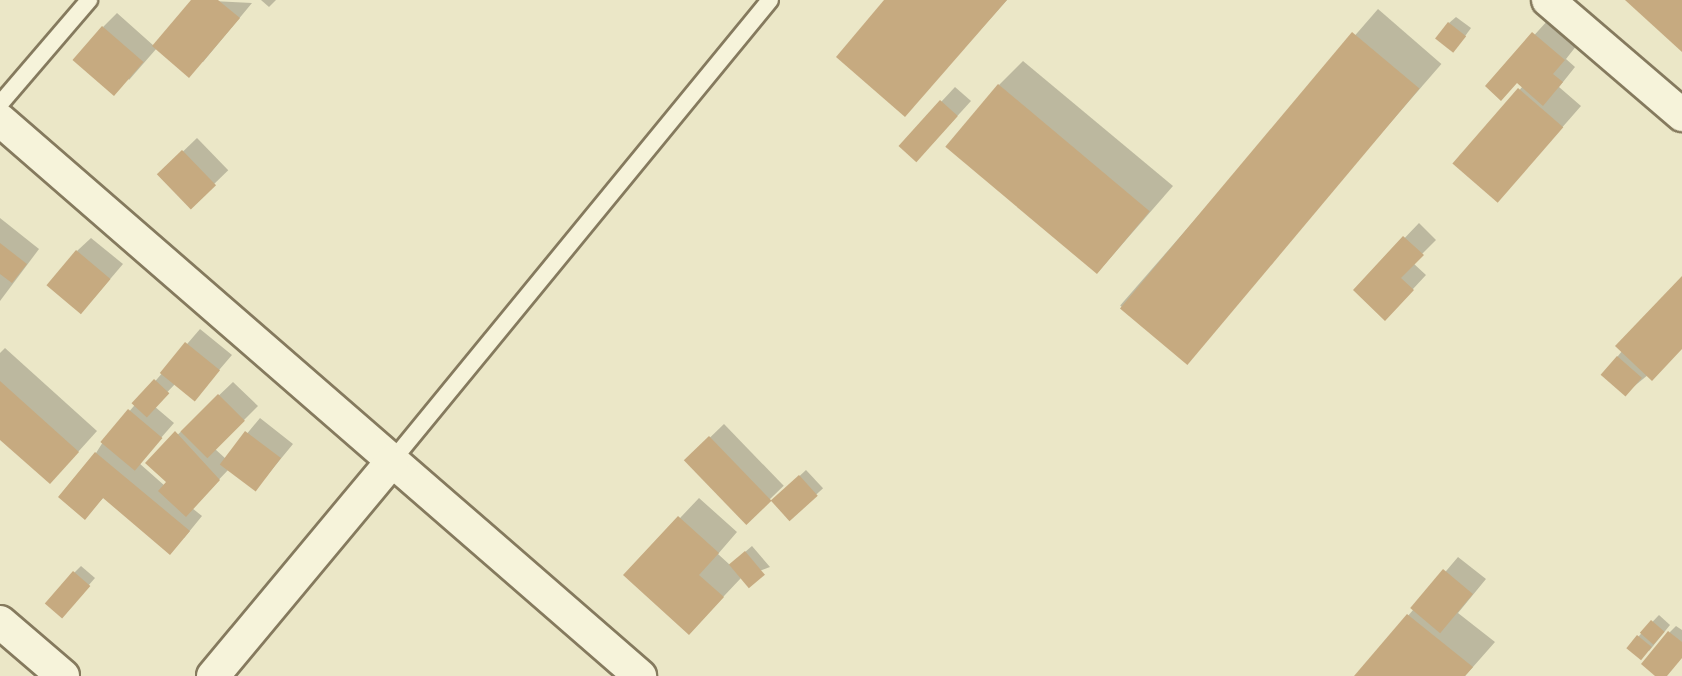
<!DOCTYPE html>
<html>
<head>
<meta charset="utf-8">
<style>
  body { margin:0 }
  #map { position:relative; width:1682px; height:676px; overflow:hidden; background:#ebe7c7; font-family:"Roboto Serif",serif }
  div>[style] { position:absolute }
  .shadow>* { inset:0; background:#0003; transform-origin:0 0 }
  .building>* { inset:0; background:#c6aa80; transform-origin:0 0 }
  .roads { filter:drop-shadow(2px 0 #857a5e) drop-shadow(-2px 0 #857a5e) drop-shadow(0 2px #857a5e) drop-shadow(0 -2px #857a5e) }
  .lane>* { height:16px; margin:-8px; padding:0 8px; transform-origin:8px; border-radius:8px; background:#f6f3da }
  .street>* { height:32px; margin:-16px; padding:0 16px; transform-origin:16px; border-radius:16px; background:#f6f3da }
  span { translate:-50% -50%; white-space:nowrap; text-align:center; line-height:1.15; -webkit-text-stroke:6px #f3f0d6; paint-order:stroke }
</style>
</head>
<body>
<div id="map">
  <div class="shadow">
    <div style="clip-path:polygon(193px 0,252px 3px,203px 62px,157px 48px,129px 80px,103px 27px,117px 13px,154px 46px)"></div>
    <div style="clip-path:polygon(261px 0,276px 0,269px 7px)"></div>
    <div style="clip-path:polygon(887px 0,1007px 0,905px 114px)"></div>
    <div style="left:1378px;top:9px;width:84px;height:393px;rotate:41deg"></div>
    <div style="clip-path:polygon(1456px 17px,1471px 28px,1460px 43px,1449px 23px)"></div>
    <div style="clip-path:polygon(1548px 20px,1577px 45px,1566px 59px,1575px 67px,1559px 87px,1581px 106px,1516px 180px,1455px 163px,1523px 86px,1517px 81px,1488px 86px)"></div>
    <div style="clip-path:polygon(1023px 61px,1173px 186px,1098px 272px,999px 85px)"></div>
    <div style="clip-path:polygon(955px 87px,971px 101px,930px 146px,901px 145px)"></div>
    <div style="left:197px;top:138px;width:45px;height:52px;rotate:46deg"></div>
    <div style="clip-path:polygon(0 218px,39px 249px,0 301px)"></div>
    <div style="clip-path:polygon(1419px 223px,1436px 240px,1413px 263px,1426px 275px,1399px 304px,1355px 290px)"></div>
    <div style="clip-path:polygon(91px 238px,123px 264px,94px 298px,77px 251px)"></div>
    <div style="clip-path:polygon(1682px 279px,1682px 347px,1632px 388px,1603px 374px)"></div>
    <div style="clip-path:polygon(200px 329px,232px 355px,195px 398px,176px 383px,154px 406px,174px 423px,139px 463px,165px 486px,169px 482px,148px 463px,233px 382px,258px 406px,215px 449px,226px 459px,260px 418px,293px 444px,256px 489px,229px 469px,192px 508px,202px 516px,184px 538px,104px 497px,85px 517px,96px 453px,103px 442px)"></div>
    <div style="clip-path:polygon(5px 348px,97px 431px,69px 462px,0 437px,0 353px)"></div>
    <div style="left:724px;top:424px;width:86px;height:53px;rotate:46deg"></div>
    <div style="left:806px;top:470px;width:25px;height:45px;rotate:47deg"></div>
    <div style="clip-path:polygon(699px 498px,737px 532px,718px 554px,730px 565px,752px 546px,770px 567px,741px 578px,708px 613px,626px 575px)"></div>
    <div style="clip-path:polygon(1458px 557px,1486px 579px,1458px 613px,1495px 642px,1465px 676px,1357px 676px)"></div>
    <div style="clip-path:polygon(81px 566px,95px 578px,68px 609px,74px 573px)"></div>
    <div style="clip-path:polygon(1659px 615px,1670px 625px,1649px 651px,1638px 637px)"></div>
    <div style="clip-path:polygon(1676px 626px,1682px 630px,1682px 657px,1666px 676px,1659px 676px,1670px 632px)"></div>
  </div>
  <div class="building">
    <div style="clip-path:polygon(191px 0,218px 0,240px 18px,189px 78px,152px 46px)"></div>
    <div style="clip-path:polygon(884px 0,1007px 0,905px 117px,836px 57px)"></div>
    <div style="clip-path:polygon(1625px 0,1682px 0,1682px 52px)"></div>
    <div style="left:1448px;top:22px;width:23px;height:21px;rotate:38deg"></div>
    <div style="left:102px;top:26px;width:55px;height:45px;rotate:41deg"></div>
    <div style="left:1352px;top:32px;width:88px;height:361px;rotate:40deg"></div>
    <div style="clip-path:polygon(1532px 32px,1565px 60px,1553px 74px,1563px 82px,1543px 106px,1517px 83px,1501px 101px,1485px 86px)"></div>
    <div style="left:998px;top:84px;width:198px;height:82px;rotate:40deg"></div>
    <div style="left:1518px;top:88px;width:60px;height:100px;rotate:41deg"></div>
    <div style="left:940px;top:100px;width:24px;height:62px;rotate:42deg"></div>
    <div style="left:182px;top:150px;width:49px;height:35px;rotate:46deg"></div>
    <div style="clip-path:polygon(1403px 236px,1424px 255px,1401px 278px,1414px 290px,1385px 321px,1353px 290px)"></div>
    <div style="clip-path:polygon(0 243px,27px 264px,12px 283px,0 274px)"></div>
    <div style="left:76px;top:250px;width:45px;height:46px;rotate:40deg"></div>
    <div style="clip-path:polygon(1682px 276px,1682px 349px,1652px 381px,1615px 346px)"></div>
    <div style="left:185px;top:342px;width:45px;height:40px;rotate:39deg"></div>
    <div style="left:1617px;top:356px;width:33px;height:25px;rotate:41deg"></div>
    <div style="left:154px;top:379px;width:21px;height:33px;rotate:43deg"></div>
    <div style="clip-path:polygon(0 381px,79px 452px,50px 484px,0 440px)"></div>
    <div style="left:218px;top:394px;width:38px;height:53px;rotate:45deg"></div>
    <div style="left:128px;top:409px;width:45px;height:43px;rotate:40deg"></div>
    <div style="clip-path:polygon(175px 431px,220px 480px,186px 517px,158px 491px,166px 482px,145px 463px)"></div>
    <div style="left:245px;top:431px;width:45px;height:42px;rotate:37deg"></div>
    <div style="left:709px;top:436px;width:90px;height:35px;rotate:46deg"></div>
    <div style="clip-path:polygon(95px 452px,190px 531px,170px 555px,103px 498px,85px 520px,58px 497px)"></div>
    <div style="left:799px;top:475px;width:28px;height:38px;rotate:48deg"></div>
    <div style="clip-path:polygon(678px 516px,719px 553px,699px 575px,724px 597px,689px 635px,623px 575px)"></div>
    <div style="left:745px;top:551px;width:31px;height:21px;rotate:50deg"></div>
    <div style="left:1443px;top:569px;width:39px;height:51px;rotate:40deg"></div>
    <div style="left:73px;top:571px;width:23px;height:43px;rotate:41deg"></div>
    <div style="clip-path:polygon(1407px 614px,1473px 667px,1465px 676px,1354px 676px)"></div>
    <div style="left:1651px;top:620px;width:18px;height:17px;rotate:41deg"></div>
    <div style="clip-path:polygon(1668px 631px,1682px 642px,1682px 658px,1667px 676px,1655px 676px,1641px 664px)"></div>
    <div style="left:1637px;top:635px;width:19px;height:17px;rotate:39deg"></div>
  </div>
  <div class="roads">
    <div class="lane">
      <div style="left:0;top:104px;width:137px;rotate:-49.4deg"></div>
      <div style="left:392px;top:461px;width:596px;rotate:-50.65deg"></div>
    </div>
    <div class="street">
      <div style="left:1548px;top:0;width:177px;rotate:40.6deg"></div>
      <div style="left:0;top:120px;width:848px;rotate:40.98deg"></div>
      <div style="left:0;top:622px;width:83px;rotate:40.6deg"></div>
      <div style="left:213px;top:676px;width:280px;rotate:-50.2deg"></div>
    </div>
  </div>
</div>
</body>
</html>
